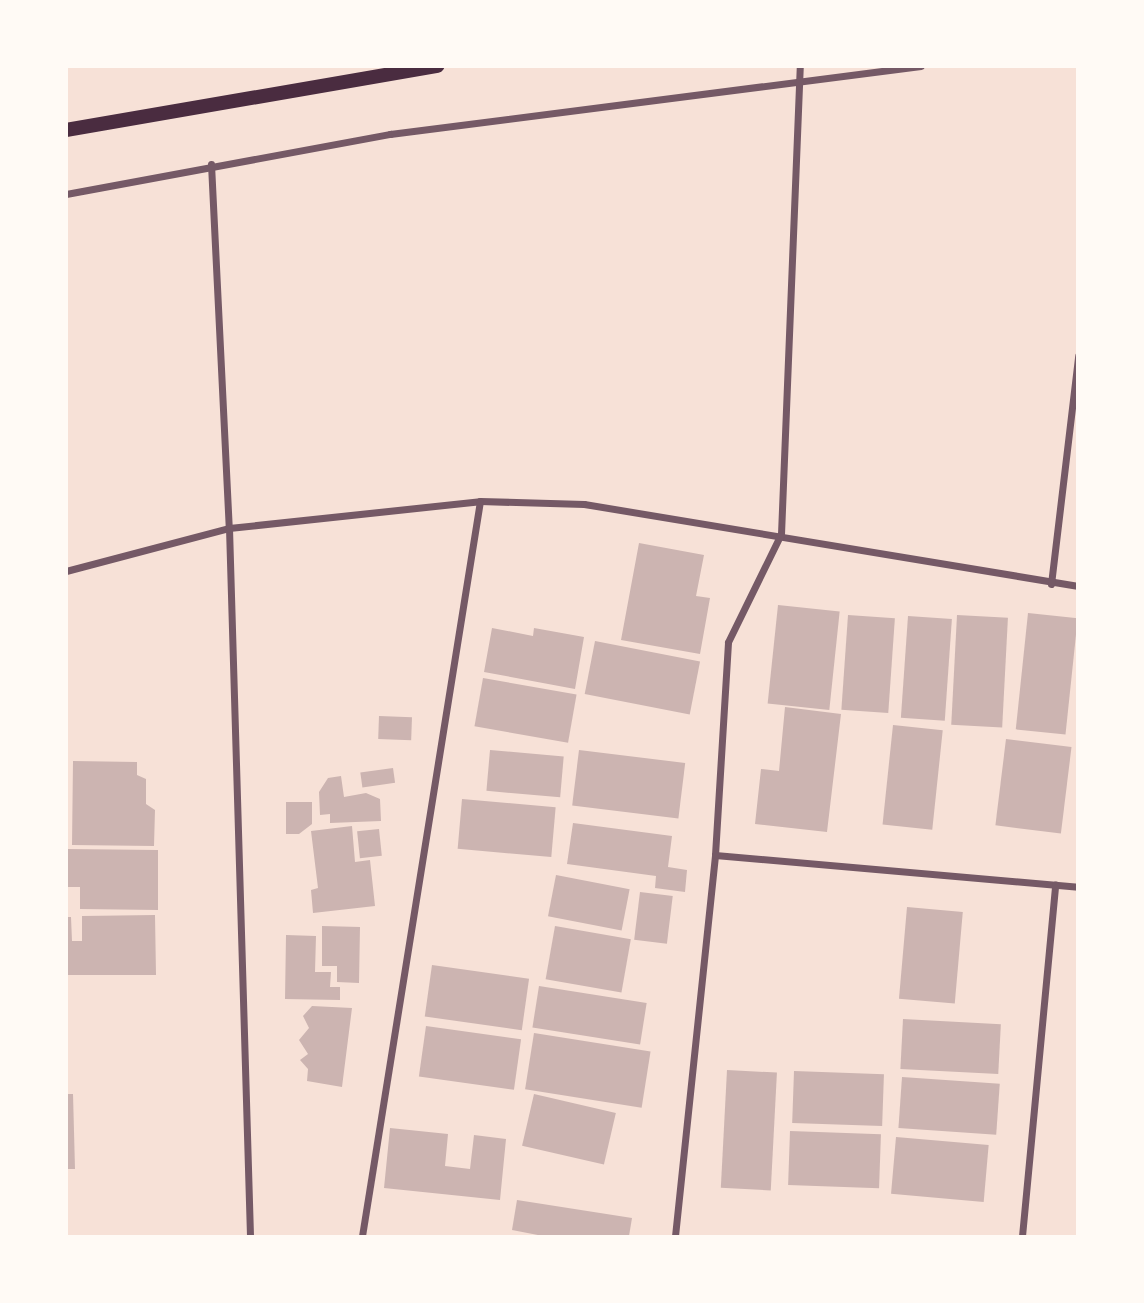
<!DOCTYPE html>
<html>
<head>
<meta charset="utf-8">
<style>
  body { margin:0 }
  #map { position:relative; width:1144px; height:1303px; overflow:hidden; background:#f7e1d7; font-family:"Roboto Condensed",sans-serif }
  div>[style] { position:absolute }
  .building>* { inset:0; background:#ccb4b1; transform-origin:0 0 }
  .minor>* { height:7px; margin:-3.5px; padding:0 3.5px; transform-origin:3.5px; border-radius:3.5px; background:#755966 }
  .secondary>* { height:14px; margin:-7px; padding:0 7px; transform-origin:7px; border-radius:7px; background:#4a2c40 }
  span { translate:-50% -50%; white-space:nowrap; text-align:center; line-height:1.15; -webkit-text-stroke:5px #fffaf5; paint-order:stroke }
  .frame { position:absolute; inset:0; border:68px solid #fffaf5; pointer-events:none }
</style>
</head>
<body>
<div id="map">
  <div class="building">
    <div style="clip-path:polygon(639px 543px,704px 555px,696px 596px,710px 598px,700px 654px,621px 640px)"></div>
    <div style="left:778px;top:605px;width:62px;height:99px;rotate:6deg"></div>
    <div style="left:1028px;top:613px;width:50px;height:117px;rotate:6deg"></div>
    <div style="left:848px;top:615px;width:47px;height:95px;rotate:4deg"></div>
    <div style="left:957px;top:615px;width:51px;height:110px;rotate:3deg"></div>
    <div style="left:908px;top:616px;width:44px;height:102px;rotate:4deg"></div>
    <div style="clip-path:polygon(492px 628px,533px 636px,534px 628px,584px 637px,575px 689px,484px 672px)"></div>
    <div style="left:595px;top:641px;width:107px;height:54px;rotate:11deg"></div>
    <div style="left:483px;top:678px;width:95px;height:49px;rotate:10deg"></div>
    <div style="clip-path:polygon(785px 707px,841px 714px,827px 832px,755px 824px,761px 769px,779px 771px)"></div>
    <div style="left:379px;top:716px;width:33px;height:23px;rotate:2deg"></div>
    <div style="left:893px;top:725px;width:50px;height:100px;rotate:6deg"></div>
    <div style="left:1006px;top:739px;width:66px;height:87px;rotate:7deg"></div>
    <div style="left:490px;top:750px;width:74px;height:41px;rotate:5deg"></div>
    <div style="left:579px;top:750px;width:107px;height:56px;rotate:7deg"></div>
    <div style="clip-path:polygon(73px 761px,137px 762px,137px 775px,146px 779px,146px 804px,155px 810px,154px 846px,72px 845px)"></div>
    <div style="left:393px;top:768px;width:15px;height:33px;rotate:82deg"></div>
    <div style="clip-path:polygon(341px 776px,344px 797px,366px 793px,380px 799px,381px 821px,330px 823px,330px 814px,320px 815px,319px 792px,328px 778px)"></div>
    <div style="left:462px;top:799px;width:94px;height:50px;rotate:5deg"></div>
    <div style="clip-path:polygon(286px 802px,312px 802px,312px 824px,299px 834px,286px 834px)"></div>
    <div style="clip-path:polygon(573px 823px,672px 836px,668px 867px,687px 870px,685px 892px,655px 888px,656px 876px,567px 864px)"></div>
    <div style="clip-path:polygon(352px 826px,355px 862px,370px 860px,375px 906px,313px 913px,311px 890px,318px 888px,311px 831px)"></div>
    <div style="left:379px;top:829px;width:27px;height:22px;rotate:84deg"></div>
    <div style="clip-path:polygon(66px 849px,158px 850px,158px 910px,80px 909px,80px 887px,66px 887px)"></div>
    <div style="left:556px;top:875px;width:75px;height:42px;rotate:11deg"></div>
    <div style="left:640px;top:892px;width:33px;height:48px;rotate:7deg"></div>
    <div style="left:907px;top:907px;width:56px;height:92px;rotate:5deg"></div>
    <div style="clip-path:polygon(155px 915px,156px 975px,67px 975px,66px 917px,71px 917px,72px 941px,82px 941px,82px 916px)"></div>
    <div style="clip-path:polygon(322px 926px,360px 927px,359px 983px,337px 982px,337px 966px,322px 966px)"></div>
    <div style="left:555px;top:926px;width:77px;height:54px;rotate:10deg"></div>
    <div style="clip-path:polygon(286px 935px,316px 936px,315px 972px,331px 972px,330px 987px,340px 987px,340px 1000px,285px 999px)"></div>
    <div style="left:432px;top:965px;width:98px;height:52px;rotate:8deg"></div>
    <div style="left:539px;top:986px;width:109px;height:42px;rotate:9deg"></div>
    <div style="clip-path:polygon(312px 1006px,352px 1008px,342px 1087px,307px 1081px,308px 1069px,300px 1060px,308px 1054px,299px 1040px,309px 1028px,303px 1016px)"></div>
    <div style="left:903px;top:1019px;width:98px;height:50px;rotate:3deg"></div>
    <div style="left:426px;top:1026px;width:96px;height:51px;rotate:8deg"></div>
    <div style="left:534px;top:1033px;width:118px;height:57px;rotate:9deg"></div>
    <div style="left:727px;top:1070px;width:50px;height:118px;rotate:3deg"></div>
    <div style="left:794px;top:1071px;width:90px;height:52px;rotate:2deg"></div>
    <div style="left:902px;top:1077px;width:98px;height:51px;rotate:4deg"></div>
    <div style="clip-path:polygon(66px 1094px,73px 1094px,75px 1169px,66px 1169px)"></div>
    <div style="left:534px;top:1094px;width:84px;height:53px;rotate:13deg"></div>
    <div style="clip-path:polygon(390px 1128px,448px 1134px,445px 1166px,470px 1169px,474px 1135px,506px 1139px,500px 1200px,384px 1188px)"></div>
    <div style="left:790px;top:1131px;width:91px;height:54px;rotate:2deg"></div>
    <div style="left:896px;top:1137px;width:93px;height:57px;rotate:5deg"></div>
    <div style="clip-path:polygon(517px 1200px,632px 1218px,629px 1236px,543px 1236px,512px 1230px)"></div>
  </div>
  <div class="minor">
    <div style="left:211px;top:164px;width:364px;rotate:87.2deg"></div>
    <div style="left:229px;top:528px;width:708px;rotate:88.3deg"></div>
    <div style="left:66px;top:194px;width:330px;rotate:-10.5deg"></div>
    <div style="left:390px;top:134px;width:535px;rotate:-7.3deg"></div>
    <div style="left:66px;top:571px;width:169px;rotate:-14.8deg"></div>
    <div style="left:229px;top:528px;width:252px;rotate:-6.1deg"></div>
    <div style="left:480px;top:501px;width:104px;rotate:1.7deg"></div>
    <div style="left:584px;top:504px;width:501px;rotate:9.42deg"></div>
    <div style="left:1051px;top:584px;width:230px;rotate:-83.2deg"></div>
    <div style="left:715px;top:855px;width:364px;rotate:5deg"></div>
    <div style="left:362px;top:1236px;width:744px;rotate:-80.88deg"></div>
    <div style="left:675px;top:1236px;width:383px;rotate:-84deg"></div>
    <div style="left:715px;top:855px;width:213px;rotate:-86.5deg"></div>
    <div style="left:728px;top:642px;width:120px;rotate:-63.9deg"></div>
    <div style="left:781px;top:534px;width:468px;rotate:-87.7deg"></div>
    <div style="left:1022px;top:1236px;width:353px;rotate:-84.6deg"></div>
  </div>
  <div class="secondary">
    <div style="left:66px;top:130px;width:377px;rotate:-9.8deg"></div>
  </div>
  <div class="frame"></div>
</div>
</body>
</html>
